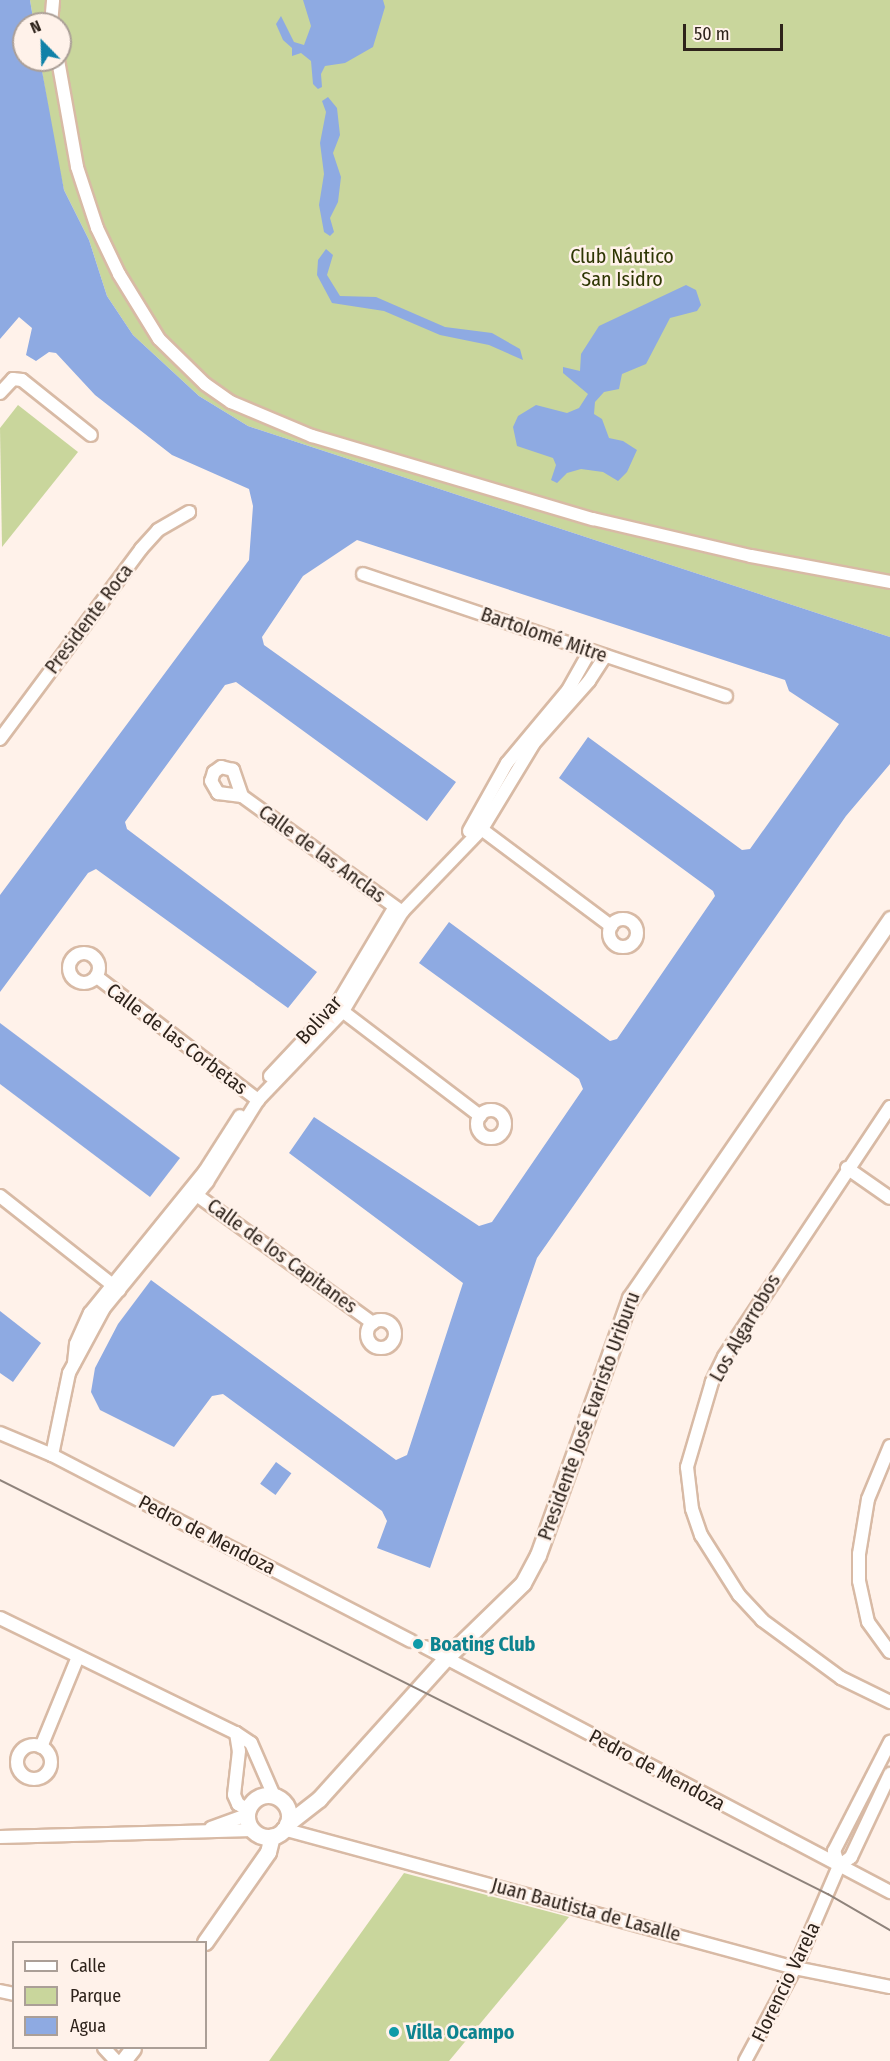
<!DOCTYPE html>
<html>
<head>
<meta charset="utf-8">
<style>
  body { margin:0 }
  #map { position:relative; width:890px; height:2061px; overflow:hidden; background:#fff2ea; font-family:"Fira Sans Condensed",sans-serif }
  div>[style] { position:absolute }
  .green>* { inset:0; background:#c9d69c }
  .water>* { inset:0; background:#8eaae2; transform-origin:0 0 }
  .roads { filter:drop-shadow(2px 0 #d8baa5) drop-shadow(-2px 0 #d8baa5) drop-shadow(0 2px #d8baa5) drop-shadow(0 -2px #d8baa5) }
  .minor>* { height:12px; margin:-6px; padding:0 6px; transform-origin:6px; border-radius:6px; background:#fff }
  .minor>.ring { margin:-6px; padding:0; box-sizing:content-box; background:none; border:12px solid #fff; border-radius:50% }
  .tertiary>* { height:15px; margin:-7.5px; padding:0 7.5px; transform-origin:7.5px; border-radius:7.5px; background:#fff }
  .tertiary>.ring { margin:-7.5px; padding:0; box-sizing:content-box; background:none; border:15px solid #fff; border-radius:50% }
  .tram>* { height:1.5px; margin:-0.75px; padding:0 0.75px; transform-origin:0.75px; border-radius:0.75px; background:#8f837b }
  .dots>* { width:16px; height:16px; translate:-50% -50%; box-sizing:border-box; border:3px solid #fff2ea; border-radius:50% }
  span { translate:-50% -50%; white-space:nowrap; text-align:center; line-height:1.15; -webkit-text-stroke:5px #fff2ea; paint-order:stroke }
  .park-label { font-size:20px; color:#2e3603 }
  .street-label { font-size:20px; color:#2e231b }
  .culture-label { font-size:20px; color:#0d838f; font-weight:700 }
  .left { translate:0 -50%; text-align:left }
  .legend { position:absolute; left:12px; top:1941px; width:195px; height:108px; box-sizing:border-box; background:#fff2ea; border:2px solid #ab9f97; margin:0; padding:8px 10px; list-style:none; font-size:18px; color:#2e231b }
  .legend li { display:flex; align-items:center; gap:12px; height:30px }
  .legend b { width:30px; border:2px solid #ab9f97 }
  .north { position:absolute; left:12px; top:12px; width:60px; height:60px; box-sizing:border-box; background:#fff2ea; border:2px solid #ab9f97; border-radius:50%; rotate:337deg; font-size:16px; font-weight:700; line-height:24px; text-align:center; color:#2e231b }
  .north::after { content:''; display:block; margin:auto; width:21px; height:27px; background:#0f81a8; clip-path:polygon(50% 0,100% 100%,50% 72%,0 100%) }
  .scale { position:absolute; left:683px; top:24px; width:100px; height:27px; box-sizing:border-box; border:3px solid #2e231b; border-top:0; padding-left:8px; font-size:18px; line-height:21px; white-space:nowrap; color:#2e231b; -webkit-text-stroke:4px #fff2ea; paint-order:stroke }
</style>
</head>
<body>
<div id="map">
  <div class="green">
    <div style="clip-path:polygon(30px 0,890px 0,890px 637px,248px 426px,199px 396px,133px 335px,107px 296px,89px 240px,64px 190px,56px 154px,40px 60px,60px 60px,60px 24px,34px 24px)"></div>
    <div style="clip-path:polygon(18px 405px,78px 452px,2px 547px,0 428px)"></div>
    <div style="clip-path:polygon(404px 1873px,569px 1917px,449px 2061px,269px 2061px)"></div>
  </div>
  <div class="water">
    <div style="clip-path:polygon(0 0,30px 0,34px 24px,24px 24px,24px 60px,40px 60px,64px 190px,89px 240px,107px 296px,133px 335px,199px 396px,248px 426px,890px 637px,890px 764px,846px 816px,537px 1258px,430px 1568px,377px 1548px,387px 1521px,382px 1511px,223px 1394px,212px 1396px,174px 1447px,100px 1410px,91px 1392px,95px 1368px,118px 1324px,151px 1280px,396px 1460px,407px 1455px,463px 1283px,289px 1153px,314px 1117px,479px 1226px,492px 1222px,583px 1089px,579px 1079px,419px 963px,449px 922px,610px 1041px,617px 1039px,715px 896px,713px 891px,559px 778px,588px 737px,742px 850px,750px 849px,839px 724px,789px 691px,785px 680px,357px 540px,303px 576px,262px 637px,264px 645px,456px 782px,427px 821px,236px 682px,225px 685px,125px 822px,127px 829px,317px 972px,288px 1008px,96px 869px,88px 873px,0 992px,0 895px,249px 560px,253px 506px,249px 489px,172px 455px,95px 395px,56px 353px,49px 352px,36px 361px,26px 355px,32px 328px,19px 317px,0 339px)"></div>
    <div style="clip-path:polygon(303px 0,383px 0,385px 7px,373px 47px,345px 63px,325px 66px,321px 74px,322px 87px,318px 89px,313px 84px,311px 61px,301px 53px,292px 56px,292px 48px,283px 40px,276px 24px,281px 16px,294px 42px,304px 45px,311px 26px)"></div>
    <div style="clip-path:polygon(328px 97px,337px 108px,340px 135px,333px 153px,341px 177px,338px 202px,330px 218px,334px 232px,330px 236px,324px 232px,319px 205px,324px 174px,320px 143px,326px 112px,322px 101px)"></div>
    <div style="clip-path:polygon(326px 249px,333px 255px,327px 275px,340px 296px,376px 297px,445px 327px,492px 333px,520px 349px,523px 360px,489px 345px,440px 335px,384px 311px,332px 303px,317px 275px,318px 260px)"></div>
    <div style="clip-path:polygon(686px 285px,696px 290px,701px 305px,697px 311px,670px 318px,646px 364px,622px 374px,619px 389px,604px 392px,595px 402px,594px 414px,602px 419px,609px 438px,623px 441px,637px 450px,627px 472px,618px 481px,603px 472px,581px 469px,567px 473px,557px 483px,551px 480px,556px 465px,553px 458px,517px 446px,513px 427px,518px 416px,536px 405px,567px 413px,579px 408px,588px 394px,563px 373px,563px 367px,580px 371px,581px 354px,599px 326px)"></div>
    <div style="clip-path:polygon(0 1023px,180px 1158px,150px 1197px,0 1084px)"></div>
    <div style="clip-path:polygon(0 1311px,41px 1343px,13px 1382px,0 1373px)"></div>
    <div style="left:276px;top:1462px;width:19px;height:27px;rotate:36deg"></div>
  </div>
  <div class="roads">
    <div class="minor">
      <div style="left:51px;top:24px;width:24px;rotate:-85deg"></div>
      <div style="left:58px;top:60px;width:109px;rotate:79.9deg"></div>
      <div style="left:77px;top:167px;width:64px;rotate:71.8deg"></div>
      <div style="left:97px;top:228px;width:51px;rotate:64.4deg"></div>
      <div style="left:119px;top:274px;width:76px;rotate:58.4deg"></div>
      <div style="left:159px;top:339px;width:64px;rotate:44.4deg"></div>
      <div style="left:205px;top:384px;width:32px;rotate:35deg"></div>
      <div style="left:231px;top:402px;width:88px;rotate:22.8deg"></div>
      <div style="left:312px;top:436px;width:293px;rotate:16.5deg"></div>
      <div style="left:593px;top:519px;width:162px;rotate:13.2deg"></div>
      <div style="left:751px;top:556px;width:141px;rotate:10.6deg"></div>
      <div style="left:0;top:393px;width:19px;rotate:-47deg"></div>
      <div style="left:13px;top:379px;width:9px;rotate:6deg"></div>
      <div style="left:22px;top:380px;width:88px;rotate:38.6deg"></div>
      <div style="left:363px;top:574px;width:383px;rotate:18.6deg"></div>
      <div style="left:0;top:739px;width:237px;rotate:-53.4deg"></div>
      <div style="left:141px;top:549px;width:25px;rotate:-48deg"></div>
      <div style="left:158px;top:530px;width:36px;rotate:-30deg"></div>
      <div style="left:242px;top:796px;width:28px;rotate:-109deg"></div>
      <div style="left:233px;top:770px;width:12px;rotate:-166deg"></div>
      <div style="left:221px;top:767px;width:9px;rotate:144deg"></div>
      <div style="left:214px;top:772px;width:9px;rotate:108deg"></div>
      <div style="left:211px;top:781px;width:14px;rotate:60deg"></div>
      <div style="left:218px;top:793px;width:24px;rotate:7deg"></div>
      <div style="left:242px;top:796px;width:198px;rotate:35.9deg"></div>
      <div style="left:476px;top:825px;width:169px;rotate:36.8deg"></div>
      <div style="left:469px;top:831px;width:78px;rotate:-60.8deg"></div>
      <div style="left:507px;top:763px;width:95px;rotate:-50.1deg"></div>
      <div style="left:568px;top:690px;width:45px;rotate:-60.6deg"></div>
      <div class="ring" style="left:609px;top:919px;width:16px;height:16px"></div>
      <div class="ring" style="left:69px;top:953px;width:18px;height:18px"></div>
      <div style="left:97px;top:977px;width:203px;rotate:37.4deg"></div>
      <div style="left:337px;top:1007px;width:180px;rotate:37.3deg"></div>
      <div style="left:270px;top:1076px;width:96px;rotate:-46.7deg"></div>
      <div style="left:336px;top:1006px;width:112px;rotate:-59.3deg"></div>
      <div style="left:890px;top:1107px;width:300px;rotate:123.6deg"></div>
      <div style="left:724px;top:1357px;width:28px;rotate:116deg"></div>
      <div style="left:712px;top:1382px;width:89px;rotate:106.4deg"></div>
      <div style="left:687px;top:1467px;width:42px;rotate:83.2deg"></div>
      <div style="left:692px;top:1509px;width:28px;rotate:71deg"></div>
      <div style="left:701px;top:1535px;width:71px;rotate:57.7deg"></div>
      <div style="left:739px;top:1595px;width:34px;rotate:47deg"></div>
      <div style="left:762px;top:1620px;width:98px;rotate:36.3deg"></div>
      <div style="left:841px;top:1678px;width:55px;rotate:26.1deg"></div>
      <div class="ring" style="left:477px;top:1110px;width:16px;height:16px"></div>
      <div style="left:847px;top:1168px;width:52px;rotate:34.9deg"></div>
      <div style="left:191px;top:1191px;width:225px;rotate:36deg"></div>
      <div style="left:0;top:1196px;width:152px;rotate:38.3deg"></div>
      <div class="ring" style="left:367px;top:1320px;width:16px;height:16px"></div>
      <div style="left:74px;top:1363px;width:19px;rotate:-84deg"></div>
      <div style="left:76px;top:1344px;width:34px;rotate:-66deg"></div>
      <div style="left:90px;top:1313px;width:183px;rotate:-51deg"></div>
      <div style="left:205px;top:1171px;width:65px;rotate:-57.5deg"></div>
      <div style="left:0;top:1433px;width:56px;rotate:22.9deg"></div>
      <div style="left:52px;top:1455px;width:404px;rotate:27.4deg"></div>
      <div style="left:890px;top:1446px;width:57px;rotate:112.5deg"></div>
      <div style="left:868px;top:1499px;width:56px;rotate:99.3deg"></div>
      <div style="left:859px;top:1554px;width:27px;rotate:90deg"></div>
      <div style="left:859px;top:1581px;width:42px;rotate:77.6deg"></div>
      <div style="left:868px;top:1622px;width:37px;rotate:54deg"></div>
      <div style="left:52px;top:1455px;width:84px;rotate:-78.3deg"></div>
      <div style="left:69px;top:1373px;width:74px;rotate:-61.7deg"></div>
      <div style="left:104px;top:1308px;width:163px;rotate:-50.7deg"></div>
      <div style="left:207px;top:1182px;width:97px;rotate:-58.1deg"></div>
      <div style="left:258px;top:1100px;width:123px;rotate:-46.3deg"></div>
      <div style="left:343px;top:1011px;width:115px;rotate:-59.2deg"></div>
      <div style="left:402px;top:912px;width:115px;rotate:-46.1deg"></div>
      <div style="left:482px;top:829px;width:100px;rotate:-58.8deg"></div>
      <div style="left:534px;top:743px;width:83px;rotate:-48.4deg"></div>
      <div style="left:589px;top:681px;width:30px;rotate:-57deg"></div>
      <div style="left:0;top:1618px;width:263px;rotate:26deg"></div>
      <div style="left:236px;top:1733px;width:18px;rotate:34deg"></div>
      <div style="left:251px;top:1743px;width:58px;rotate:66.5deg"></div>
      <div style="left:425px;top:1647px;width:526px;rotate:27.78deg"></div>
      <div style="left:236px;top:1733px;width:18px;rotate:81deg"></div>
      <div style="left:239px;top:1751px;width:44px;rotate:96.5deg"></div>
      <div style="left:234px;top:1795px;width:10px;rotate:66deg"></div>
      <div style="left:238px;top:1804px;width:12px;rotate:31deg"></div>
      <div class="ring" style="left:17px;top:1745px;width:22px;height:22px"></div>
      <div style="left:41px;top:1747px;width:97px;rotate:-67.7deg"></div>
      <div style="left:211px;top:1828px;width:38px;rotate:-20deg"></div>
      <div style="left:283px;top:1829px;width:531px;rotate:15.19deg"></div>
      <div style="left:795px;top:1968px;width:97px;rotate:11.3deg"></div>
      <div style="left:0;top:1837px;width:253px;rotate:-1.6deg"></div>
      <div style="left:839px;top:1866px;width:16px;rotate:-108deg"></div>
      <div style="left:834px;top:1851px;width:123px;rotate:-62.8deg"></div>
      <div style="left:0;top:1991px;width:14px;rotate:12deg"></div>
      <div style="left:104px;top:2048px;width:18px;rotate:47deg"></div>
      <div style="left:745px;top:2061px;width:106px;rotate:-61.7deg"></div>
      <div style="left:795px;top:1968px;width:111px;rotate:-66.7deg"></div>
      <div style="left:839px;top:1866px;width:15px;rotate:-37deg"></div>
      <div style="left:851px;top:1857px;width:92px;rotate:-64.8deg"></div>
    </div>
    <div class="tertiary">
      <div class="ring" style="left:247px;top:1795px;width:27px;height:27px"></div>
      <div style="left:287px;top:1824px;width:41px;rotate:-38deg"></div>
      <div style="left:319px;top:1799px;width:190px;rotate:-48deg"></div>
      <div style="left:446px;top:1658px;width:107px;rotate:-44.2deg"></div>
      <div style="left:523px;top:1583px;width:32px;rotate:-62deg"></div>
      <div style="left:538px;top:1555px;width:273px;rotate:-70.3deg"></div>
      <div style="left:630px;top:1298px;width:460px;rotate:-55.5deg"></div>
      <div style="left:205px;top:1942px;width:110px;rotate:-55deg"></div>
      <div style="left:268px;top:1852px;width:16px;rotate:-76deg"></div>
      <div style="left:123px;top:2061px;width:16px;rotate:-52deg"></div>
    </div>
  </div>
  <div class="tram">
    <div style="left:0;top:1480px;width:926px;rotate:26.57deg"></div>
    <div style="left:828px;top:1894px;width:72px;rotate:30.1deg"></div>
  </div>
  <div class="dots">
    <div style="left:418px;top:1644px;background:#0f9aa8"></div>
    <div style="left:394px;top:2032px;background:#0f9aa8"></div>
  </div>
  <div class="park-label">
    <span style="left:622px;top:268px">Club Náutico<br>San Isidro</span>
  </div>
  <div class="street-label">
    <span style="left:89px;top:619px;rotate:-53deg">Presidente Roca</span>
    <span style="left:544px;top:635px;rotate:19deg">Bartolomé Mitre</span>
    <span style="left:322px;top:854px;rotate:36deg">Calle de las Anclas</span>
    <span style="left:319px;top:1020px;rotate:-48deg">Bolivar</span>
    <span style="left:177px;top:1039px;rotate:37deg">Calle de las Corbetas</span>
    <span style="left:282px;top:1256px;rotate:36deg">Calle de los Capitanes</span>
    <span style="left:745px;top:1328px;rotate:-60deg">Los Algarrobos</span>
    <span style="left:589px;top:1416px;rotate:-70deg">Presidente José Evaristo Uriburu</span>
    <span style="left:207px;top:1535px;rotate:27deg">Pedro de Mendoza</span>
    <span style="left:657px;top:1770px;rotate:28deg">Pedro de Mendoza</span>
    <span style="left:586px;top:1910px;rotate:15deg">Juan Bautista de Lasalle</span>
    <span style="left:786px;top:1982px;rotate:-64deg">Florencio Varela</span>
  </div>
  <div class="culture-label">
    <span class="left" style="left:430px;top:1644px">Boating Club</span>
    <span class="left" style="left:406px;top:2032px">Villa Ocampo</span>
  </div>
  <ul class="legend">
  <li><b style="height:8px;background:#fff"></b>Calle</li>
  <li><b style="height:16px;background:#c9d69c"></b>Parque</li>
  <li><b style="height:16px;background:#8eaae2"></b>Agua</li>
  </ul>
  <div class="north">N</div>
  <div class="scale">50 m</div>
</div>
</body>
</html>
